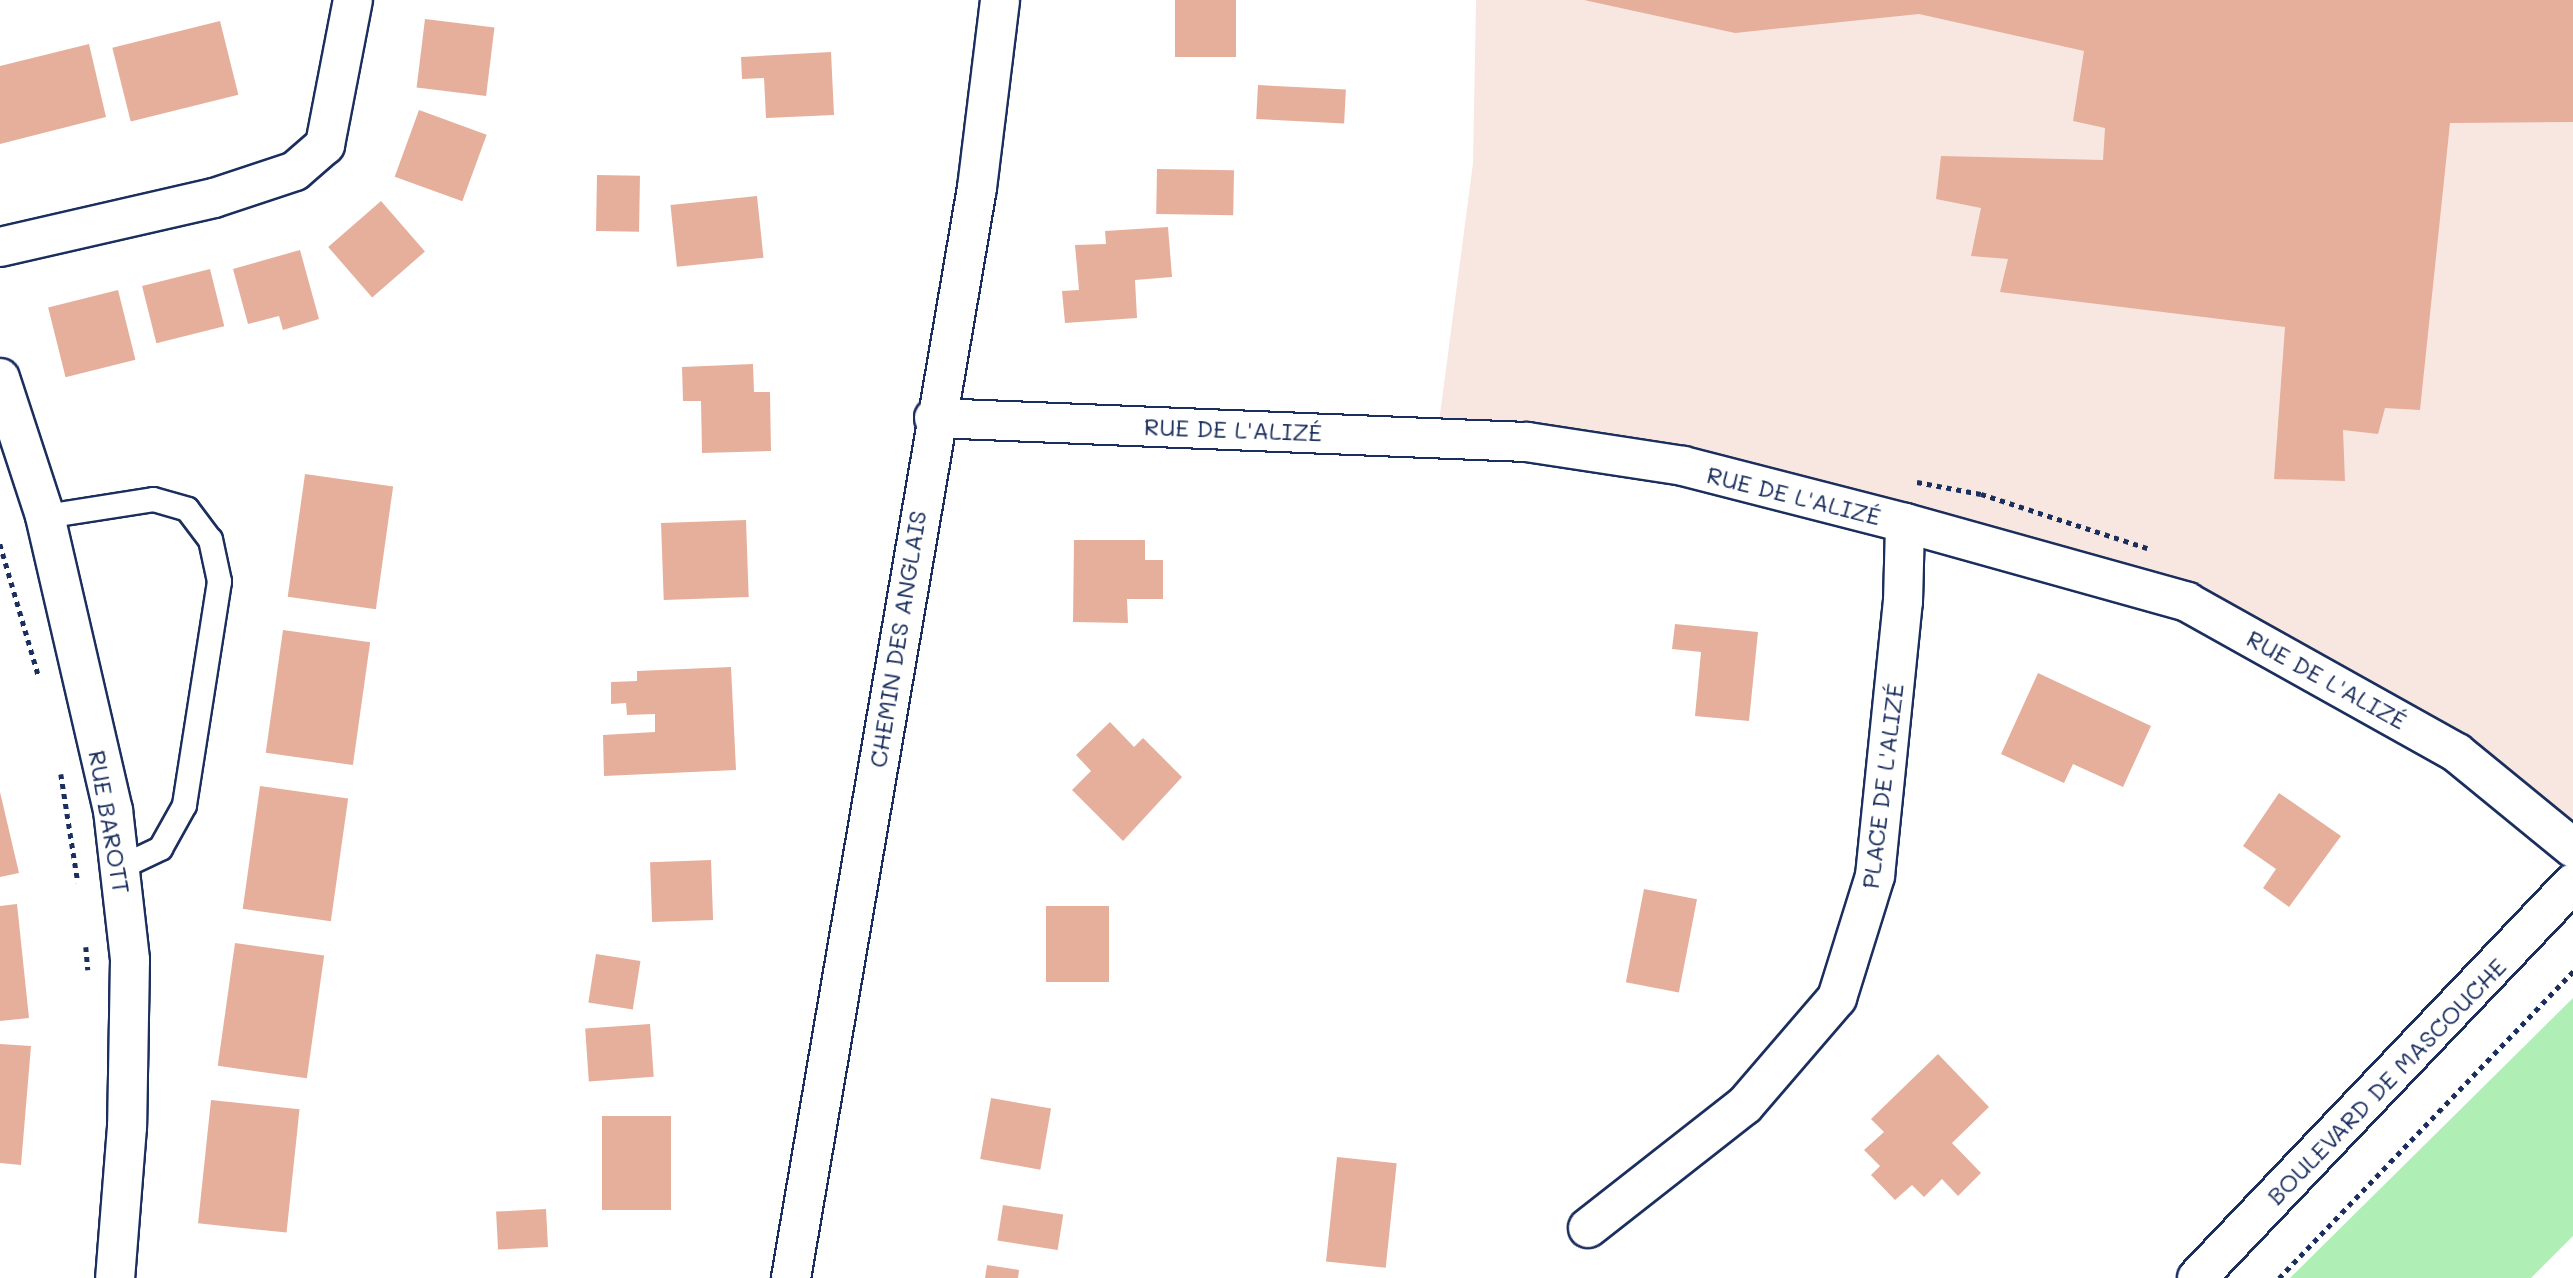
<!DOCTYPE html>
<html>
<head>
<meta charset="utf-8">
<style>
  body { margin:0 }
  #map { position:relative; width:2573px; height:1278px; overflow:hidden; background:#fff; font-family:Mali,sans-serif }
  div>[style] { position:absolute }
  .built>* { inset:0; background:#f8e7e1 }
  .green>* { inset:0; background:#afeeb5 }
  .building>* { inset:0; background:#e6af9c; transform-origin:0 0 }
  .path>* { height:4.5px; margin-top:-2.25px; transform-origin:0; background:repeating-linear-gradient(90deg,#1b2f5e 0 5px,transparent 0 10px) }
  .roads { filter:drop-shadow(2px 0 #1b2f5e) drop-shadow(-2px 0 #1b2f5e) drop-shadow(0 2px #1b2f5e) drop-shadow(0 -2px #1b2f5e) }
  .service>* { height:23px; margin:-11.5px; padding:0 11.5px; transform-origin:11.5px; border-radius:11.5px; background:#fff }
  .minor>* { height:38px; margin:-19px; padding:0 19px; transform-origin:19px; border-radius:19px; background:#fff }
  .tertiary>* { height:38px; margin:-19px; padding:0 19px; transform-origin:19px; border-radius:19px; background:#fff }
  span { translate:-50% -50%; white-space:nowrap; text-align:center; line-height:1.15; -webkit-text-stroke:7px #fff; paint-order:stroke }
  .street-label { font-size:24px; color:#1b2f5e }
</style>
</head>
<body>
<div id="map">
  <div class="built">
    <div style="clip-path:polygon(1476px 0,2573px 0,2573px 848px,2187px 602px,1683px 466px,1436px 445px,1473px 163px)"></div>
  </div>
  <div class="green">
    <div style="clip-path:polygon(2573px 998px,2573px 1236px,2531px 1278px,2290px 1278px)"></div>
  </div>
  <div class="building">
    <div style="left:1175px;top:0;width:61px;height:57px"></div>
    <div style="clip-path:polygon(1584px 0,2573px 0,2573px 122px,2450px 123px,2420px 410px,2385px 408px,2378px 434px,2343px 430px,2345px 481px,2274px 479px,2285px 327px,2000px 292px,2008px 259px,1971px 256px,1981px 208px,1936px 199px,1941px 156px,2103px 160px,2105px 128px,2073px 121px,2084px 51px,1919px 14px,1735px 33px)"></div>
    <div style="left:425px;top:19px;width:70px;height:69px;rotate:7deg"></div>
    <div style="left:220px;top:21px;width:76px;height:111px;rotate:76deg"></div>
    <div style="clip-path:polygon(89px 44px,106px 117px,0 144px,0 66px)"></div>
    <div style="clip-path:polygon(831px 52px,834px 115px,766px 118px,764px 78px,742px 79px,741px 57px)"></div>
    <div style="left:1258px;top:85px;width:88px;height:34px;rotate:3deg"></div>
    <div style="left:419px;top:110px;width:72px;height:71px;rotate:20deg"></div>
    <div style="left:1157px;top:169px;width:77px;height:45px;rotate:1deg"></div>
    <div style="left:597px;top:175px;width:43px;height:56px;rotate:1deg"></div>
    <div style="left:757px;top:196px;width:62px;height:87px;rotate:84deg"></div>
    <div style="left:381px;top:201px;width:67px;height:70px;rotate:49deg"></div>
    <div style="clip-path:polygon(1168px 227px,1172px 277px,1135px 280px,1137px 318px,1065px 323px,1062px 291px,1079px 290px,1075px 245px,1106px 244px,1105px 231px)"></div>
    <div style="clip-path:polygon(300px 250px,319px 319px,283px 330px,279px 316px,248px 324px,233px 269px)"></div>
    <div style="left:210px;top:269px;width:59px;height:70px;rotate:76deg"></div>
    <div style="left:118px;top:290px;width:72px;height:72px;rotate:76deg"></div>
    <div style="clip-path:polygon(753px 364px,754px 392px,770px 392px,771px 451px,702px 453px,701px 401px,683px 401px,682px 367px)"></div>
    <div style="left:305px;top:474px;width:89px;height:124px;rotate:8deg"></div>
    <div style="left:746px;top:520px;width:77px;height:85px;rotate:88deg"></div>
    <div style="clip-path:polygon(1074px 540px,1145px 540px,1145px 560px,1163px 560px,1163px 599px,1127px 599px,1128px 623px,1073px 622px)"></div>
    <div style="clip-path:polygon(1675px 624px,1758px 632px,1749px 721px,1695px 716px,1701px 652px,1672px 649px)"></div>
    <div style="left:283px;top:630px;width:88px;height:124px;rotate:8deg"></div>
    <div style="clip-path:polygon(731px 667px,736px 770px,604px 776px,603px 735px,655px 732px,655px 714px,627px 715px,626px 703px,611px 704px,611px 682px,637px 681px,637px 671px)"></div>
    <div style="clip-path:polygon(2038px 673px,2151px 726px,2123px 787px,2073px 764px,2064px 783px,2001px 754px)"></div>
    <div style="clip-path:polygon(1110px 722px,1134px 747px,1143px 738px,1182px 777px,1123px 841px,1072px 790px,1091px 771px,1076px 755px)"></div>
    <div style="left:260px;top:786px;width:89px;height:124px;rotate:8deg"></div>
    <div style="clip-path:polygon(0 792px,19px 873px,0 877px)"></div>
    <div style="clip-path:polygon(2279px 793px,2341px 836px,2289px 907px,2263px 888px,2276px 869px,2243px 846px)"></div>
    <div style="left:711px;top:860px;width:60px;height:61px;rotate:88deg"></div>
    <div style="left:1644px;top:889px;width:54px;height:95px;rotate:11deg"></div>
    <div style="clip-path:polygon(17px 904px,29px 1018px,0 1021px,0 906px)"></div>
    <div style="left:1046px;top:906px;width:63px;height:76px"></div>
    <div style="left:235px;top:943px;width:90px;height:124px;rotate:8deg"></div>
    <div style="left:596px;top:954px;width:45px;height:49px;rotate:9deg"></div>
    <div style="left:650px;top:1024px;width:53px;height:65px;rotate:86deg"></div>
    <div style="clip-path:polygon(0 1044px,31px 1046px,21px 1165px,0 1163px)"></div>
    <div style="clip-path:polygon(1938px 1054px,1989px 1107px,1952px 1143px,1981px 1173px,1958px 1196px,1942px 1179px,1924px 1197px,1912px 1185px,1895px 1200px,1871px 1175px,1880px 1166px,1864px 1150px,1884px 1132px,1871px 1119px)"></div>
    <div style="left:991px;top:1098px;width:61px;height:62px;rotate:10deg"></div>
    <div style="left:211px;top:1100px;width:89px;height:124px;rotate:6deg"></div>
    <div style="left:602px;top:1116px;width:69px;height:94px"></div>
    <div style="left:1337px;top:1157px;width:60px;height:105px;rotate:6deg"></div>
    <div style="left:1003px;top:1205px;width:61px;height:36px;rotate:9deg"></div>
    <div style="left:546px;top:1209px;width:38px;height:50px;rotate:87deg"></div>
    <div style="clip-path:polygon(987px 1265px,1019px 1270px,1018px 1278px,985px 1278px)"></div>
  </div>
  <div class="path">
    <div style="left:1917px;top:482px;width:65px;rotate:10.6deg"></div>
    <div style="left:1981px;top:494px;width:175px;rotate:18deg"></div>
    <div style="left:0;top:544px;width:139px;rotate:73.7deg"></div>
    <div style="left:61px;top:774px;width:110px;rotate:81.1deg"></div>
    <div style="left:86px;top:947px;width:23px;rotate:85deg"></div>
    <div style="left:2279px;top:1278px;width:425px;rotate:-46.2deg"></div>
  </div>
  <div class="roads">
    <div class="service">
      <div style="left:45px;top:516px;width:109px;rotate:-8.9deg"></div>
      <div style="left:153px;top:499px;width:35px;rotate:16deg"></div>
      <div style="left:187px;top:509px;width:38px;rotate:53deg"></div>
      <div style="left:210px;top:539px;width:43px;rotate:77.9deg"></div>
      <div style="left:219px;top:581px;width:227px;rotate:98.9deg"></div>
      <div style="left:184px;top:805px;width:49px;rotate:119.2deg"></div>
      <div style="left:160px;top:848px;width:44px;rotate:154.6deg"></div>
    </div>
    <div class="minor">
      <div style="left:0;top:247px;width:220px;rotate:-12.9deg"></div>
      <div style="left:214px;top:198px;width:85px;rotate:-18.4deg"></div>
      <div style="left:295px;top:171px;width:40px;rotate:-41deg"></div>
      <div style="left:325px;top:145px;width:148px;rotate:-79.1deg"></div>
      <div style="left:0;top:378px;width:145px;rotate:71.9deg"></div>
      <div style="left:45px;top:516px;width:302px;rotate:77deg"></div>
      <div style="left:113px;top:810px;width:151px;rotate:83.5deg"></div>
      <div style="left:130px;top:960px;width:167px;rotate:91deg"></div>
      <div style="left:127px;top:1127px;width:151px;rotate:94.5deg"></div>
      <div style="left:934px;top:418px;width:593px;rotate:2.32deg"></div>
      <div style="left:1527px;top:442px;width:158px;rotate:8.7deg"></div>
      <div style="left:1683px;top:466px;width:229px;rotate:14.4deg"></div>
      <div style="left:1905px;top:523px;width:293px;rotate:15.6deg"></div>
      <div style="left:2187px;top:602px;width:309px;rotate:29.2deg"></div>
      <div style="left:2457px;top:753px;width:150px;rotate:39.3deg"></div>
      <div style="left:1588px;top:1228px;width:199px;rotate:-38.1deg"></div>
      <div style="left:1745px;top:1105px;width:141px;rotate:-49.3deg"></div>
      <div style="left:1837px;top:998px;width:128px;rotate:-72.7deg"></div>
      <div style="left:1875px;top:876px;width:275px;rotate:-84.2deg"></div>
      <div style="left:1903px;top:602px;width:79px;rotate:-88.5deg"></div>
    </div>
    <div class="tertiary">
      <div style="left:791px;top:1278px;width:1106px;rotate:-80.32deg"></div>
      <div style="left:977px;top:188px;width:189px;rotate:-83deg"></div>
      <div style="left:2197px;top:1278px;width:545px;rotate:-46.41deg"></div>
    </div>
  </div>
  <div class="street-label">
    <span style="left:1233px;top:429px;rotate:2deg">RUE DE L'ALIZÉ</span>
    <span style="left:1794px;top:495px;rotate:14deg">RUE DE L'ALIZÉ</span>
    <span style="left:897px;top:639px;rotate:-81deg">CHEMIN DES ANGLAIS</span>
    <span style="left:2327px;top:679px;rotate:29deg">RUE DE L'ALIZÉ</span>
    <span style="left:1882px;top:786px;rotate:-83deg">PLACE DE L'ALIZÉ</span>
    <span style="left:110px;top:822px;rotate:80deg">RUE BAROTT</span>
    <span style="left:2386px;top:1081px;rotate:-46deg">BOULEVARD DE MASCOUCHE</span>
  </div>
</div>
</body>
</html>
